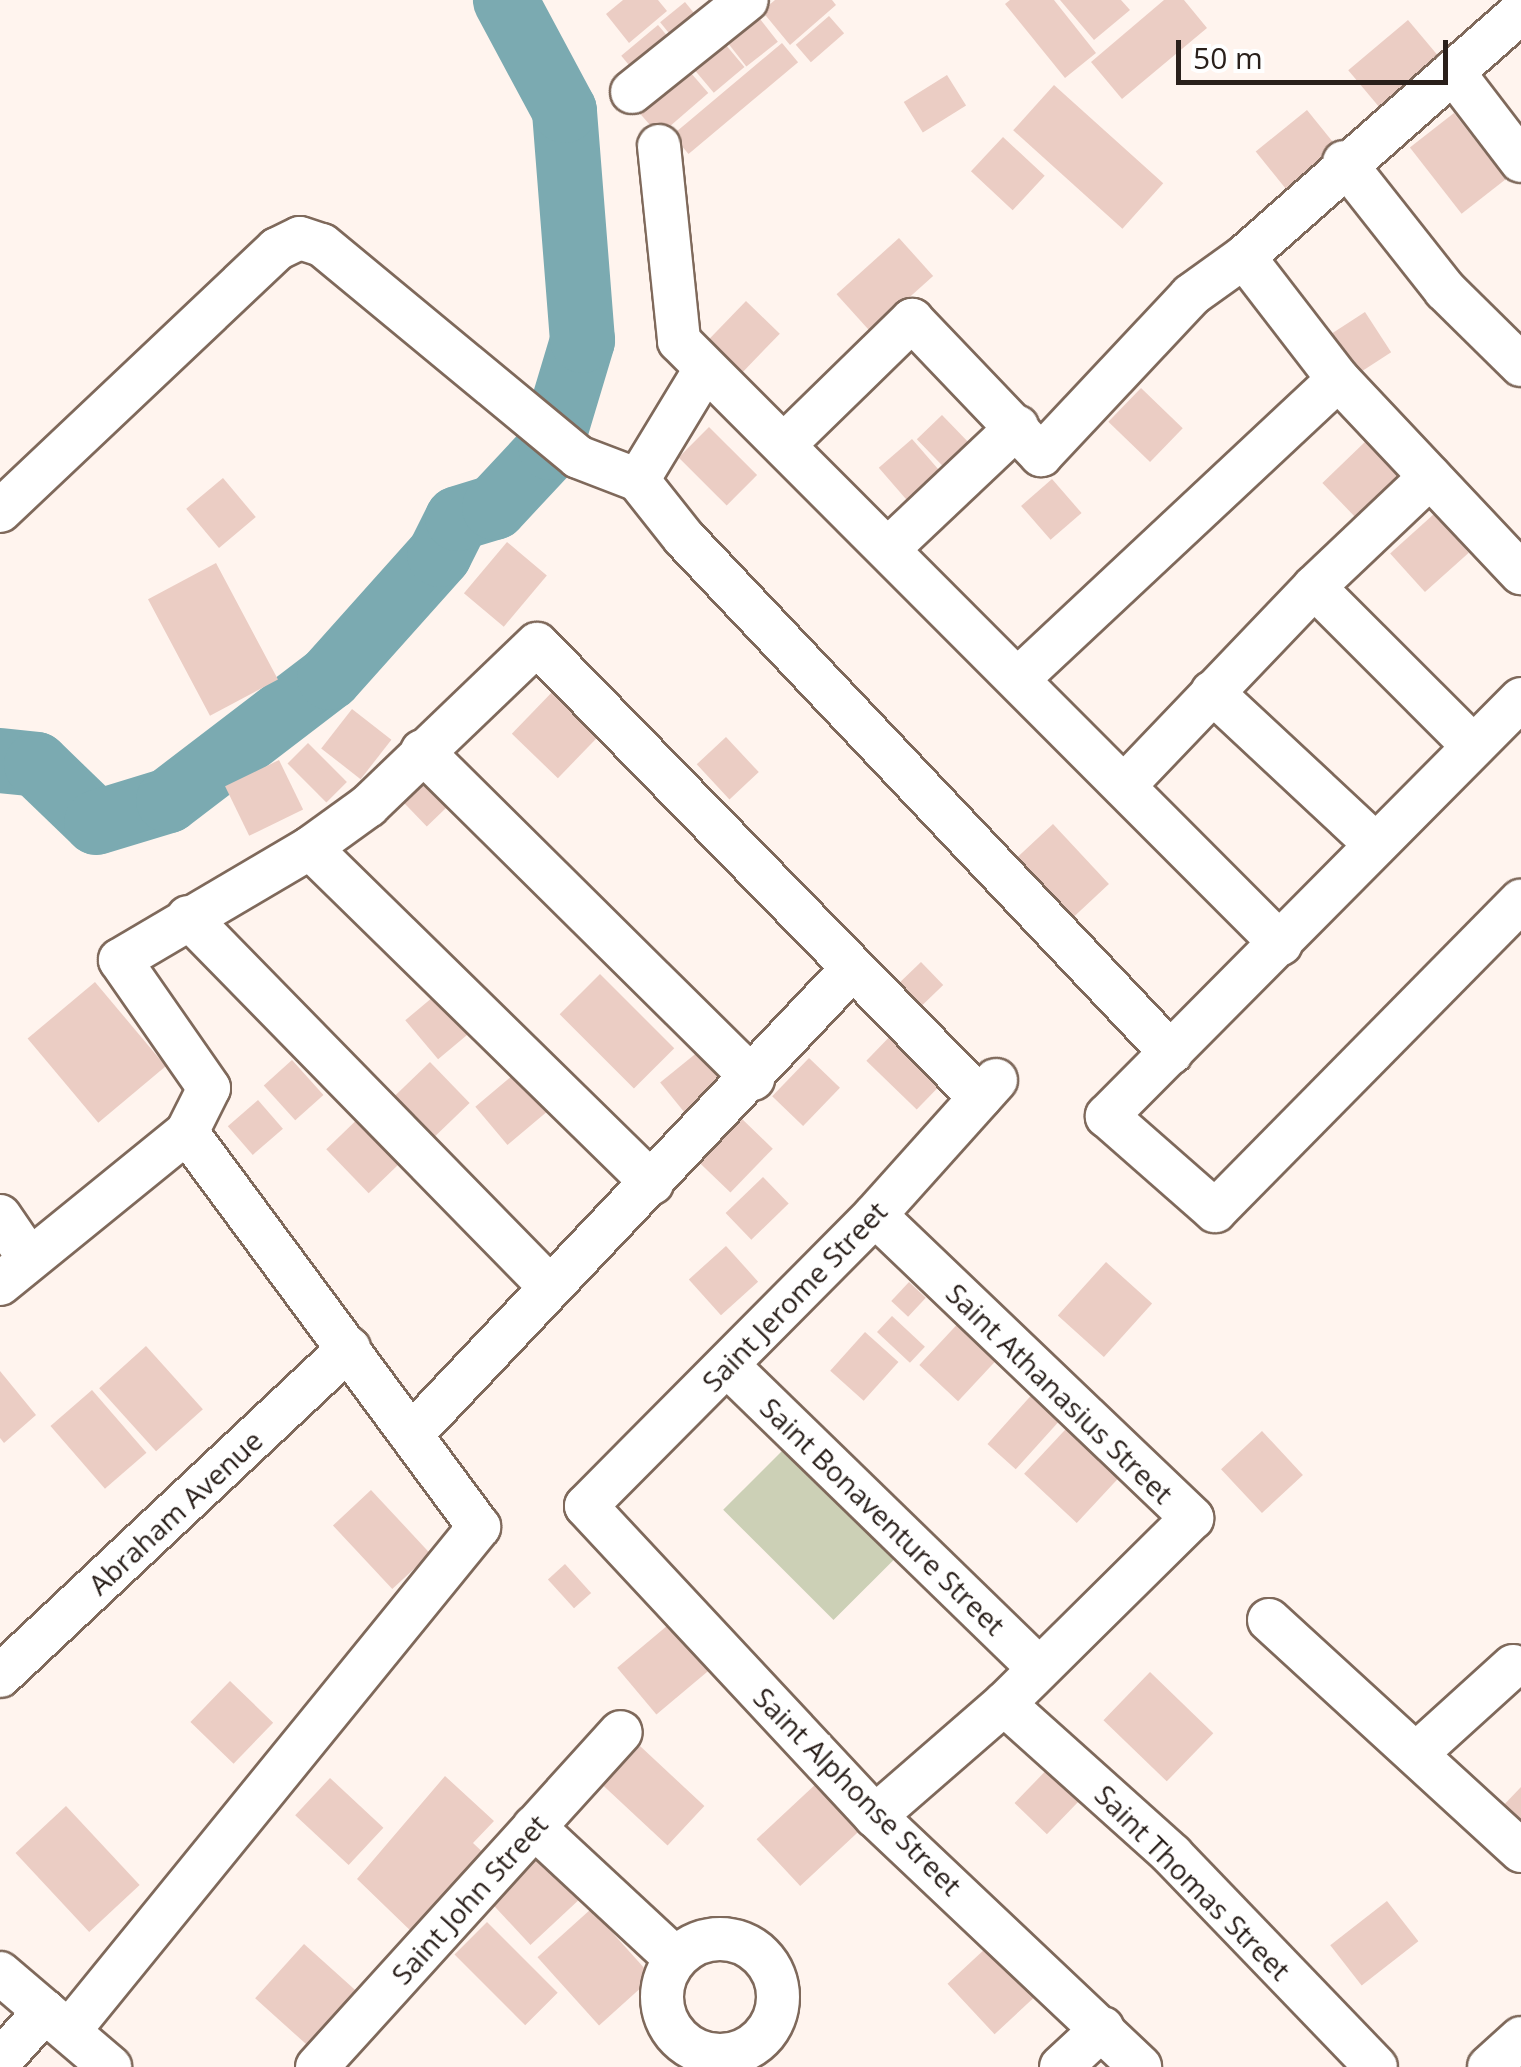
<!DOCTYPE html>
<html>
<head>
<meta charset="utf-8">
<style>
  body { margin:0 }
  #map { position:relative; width:1521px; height:2067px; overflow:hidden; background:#fff4ee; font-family:"Open Sans",sans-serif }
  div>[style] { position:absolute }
  .green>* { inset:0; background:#ccd0b6; transform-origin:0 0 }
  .river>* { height:65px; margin:-32.5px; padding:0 32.5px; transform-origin:32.5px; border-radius:32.5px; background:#7baab1 }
  .building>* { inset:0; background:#ebcdc4; transform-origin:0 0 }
  .roads { filter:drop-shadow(2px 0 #7f695b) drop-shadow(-2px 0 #7f695b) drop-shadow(0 2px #7f695b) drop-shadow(0 -2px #7f695b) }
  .minor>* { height:42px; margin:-21px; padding:0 21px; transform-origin:21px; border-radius:21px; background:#fff }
  .minor>.ring { margin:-21px; padding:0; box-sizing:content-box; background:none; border:42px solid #fff; border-radius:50% }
  span { translate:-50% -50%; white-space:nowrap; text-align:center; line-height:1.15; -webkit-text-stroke:8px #fff; paint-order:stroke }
  .street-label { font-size:28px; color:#2a201b }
  .scale { position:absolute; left:1176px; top:40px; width:272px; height:45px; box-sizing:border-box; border:5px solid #2a201b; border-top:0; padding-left:12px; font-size:30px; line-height:35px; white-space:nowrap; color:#2a201b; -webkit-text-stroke:8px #fff; paint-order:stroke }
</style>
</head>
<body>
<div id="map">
  <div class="green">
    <div style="left:784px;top:1449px;width:156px;height:86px;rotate:45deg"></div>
  </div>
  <div class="river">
    <div style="left:0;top:760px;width:36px;rotate:6deg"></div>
    <div style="left:36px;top:764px;width:83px;rotate:44deg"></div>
    <div style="left:96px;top:822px;width:75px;rotate:-17deg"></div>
    <div style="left:168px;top:800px;width:203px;rotate:-37.4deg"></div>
    <div style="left:329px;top:677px;width:165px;rotate:-48.2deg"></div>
    <div style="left:439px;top:554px;width:40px;rotate:-63.4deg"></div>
    <div style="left:457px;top:518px;width:39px;rotate:-17deg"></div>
    <div style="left:494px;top:507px;width:82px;rotate:-47deg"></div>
    <div style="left:550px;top:447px;width:112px;rotate:-73.3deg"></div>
    <div style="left:582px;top:340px;width:231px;rotate:-94.5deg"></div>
    <div style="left:564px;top:110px;width:125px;rotate:-118.2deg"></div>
  </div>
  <div class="building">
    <div style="clip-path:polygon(623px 0,658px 0,667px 11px,629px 43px,606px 14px)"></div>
    <div style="clip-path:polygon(775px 0,832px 0,836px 5px,790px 45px,762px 11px)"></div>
    <div style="clip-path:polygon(1010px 0,1054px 0,1096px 53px,1065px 78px,1005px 4px)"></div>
    <div style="clip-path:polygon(1060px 0,1121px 0,1130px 10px,1094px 40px)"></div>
    <div style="clip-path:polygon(1164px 0,1184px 0,1207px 28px,1122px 99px,1091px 62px)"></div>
    <div style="left:685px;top:2px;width:32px;height:32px;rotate:51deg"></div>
    <div style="left:829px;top:16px;width:23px;height:44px;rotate:49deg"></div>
    <div style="left:760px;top:19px;width:29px;height:40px;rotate:52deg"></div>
    <div style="left:1408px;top:20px;width:52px;height:78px;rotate:50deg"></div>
    <div style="left:658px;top:25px;width:23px;height:48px;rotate:50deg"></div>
    <div style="left:720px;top:38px;width:38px;height:40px;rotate:50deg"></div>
    <div style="left:782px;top:43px;width:25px;height:143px;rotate:50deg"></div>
    <div style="left:684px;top:65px;width:37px;height:65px;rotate:49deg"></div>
    <div style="left:947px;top:75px;width:36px;height:51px;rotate:58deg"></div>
    <div style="left:1054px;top:85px;width:147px;height:61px;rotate:42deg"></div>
    <div style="left:1307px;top:110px;width:53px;height:66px;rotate:51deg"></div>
    <div style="left:1454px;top:113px;width:84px;height:56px;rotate:52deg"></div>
    <div style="left:1003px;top:137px;width:57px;height:47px;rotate:43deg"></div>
    <div style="left:899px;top:238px;width:51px;height:84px;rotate:48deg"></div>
    <div style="left:746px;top:301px;width:47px;height:64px;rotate:44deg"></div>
    <div style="left:1365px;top:312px;width:48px;height:40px;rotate:57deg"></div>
    <div style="left:1141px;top:388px;width:58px;height:47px;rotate:44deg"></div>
    <div style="left:942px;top:415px;width:39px;height:35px;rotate:46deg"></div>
    <div style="left:709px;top:427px;width:68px;height:43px;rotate:45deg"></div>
    <div style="left:912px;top:439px;width:44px;height:44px;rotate:49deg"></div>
    <div style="left:1367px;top:440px;width:52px;height:62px;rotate:46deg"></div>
    <div style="left:223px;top:478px;width:51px;height:48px;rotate:50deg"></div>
    <div style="left:1052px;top:479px;width:45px;height:41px;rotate:49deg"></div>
    <div style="left:1434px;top:514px;width:52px;height:59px;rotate:48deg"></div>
    <div style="left:507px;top:542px;width:52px;height:67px;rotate:40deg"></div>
    <div style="left:216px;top:563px;width:132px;height:77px;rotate:62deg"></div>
    <div style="left:557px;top:687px;width:64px;height:65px;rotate:44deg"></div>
    <div style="left:352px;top:709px;width:50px;height:50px;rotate:38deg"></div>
    <div style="left:726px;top:737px;width:48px;height:40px;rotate:47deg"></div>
    <div style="left:308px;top:743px;width:55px;height:29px;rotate:45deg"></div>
    <div style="left:279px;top:760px;width:55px;height:60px;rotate:64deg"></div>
    <div style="left:430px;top:765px;width:42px;height:45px;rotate:46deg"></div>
    <div style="left:1053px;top:824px;width:82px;height:60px;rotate:47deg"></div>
    <div style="left:921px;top:962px;width:32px;height:35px;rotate:46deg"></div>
    <div style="left:600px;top:974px;width:105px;height:57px;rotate:45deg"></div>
    <div style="left:95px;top:982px;width:110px;height:88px;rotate:50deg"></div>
    <div style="left:439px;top:992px;width:51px;height:44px;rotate:50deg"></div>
    <div style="left:899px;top:1027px;width:70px;height:47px;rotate:44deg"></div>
    <div style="left:699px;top:1051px;width:40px;height:50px;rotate:51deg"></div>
    <div style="left:809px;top:1058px;width:43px;height:53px;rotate:44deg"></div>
    <div style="left:292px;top:1060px;width:47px;height:38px;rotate:48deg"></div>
    <div style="left:430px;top:1062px;width:57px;height:52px;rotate:46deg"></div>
    <div style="left:519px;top:1070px;width:50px;height:57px;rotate:50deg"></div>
    <div style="left:258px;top:1100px;width:38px;height:40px;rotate:49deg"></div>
    <div style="left:368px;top:1109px;width:61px;height:58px;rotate:46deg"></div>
    <div style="left:739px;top:1116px;width:47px;height:61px;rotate:44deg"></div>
    <div style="left:763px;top:1177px;width:37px;height:52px;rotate:46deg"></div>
    <div style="left:726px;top:1246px;width:48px;height:50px;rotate:48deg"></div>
    <div style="left:1106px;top:1262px;width:62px;height:72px;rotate:42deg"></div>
    <div style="left:909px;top:1282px;width:23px;height:26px;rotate:43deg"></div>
    <div style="left:892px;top:1316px;width:45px;height:22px;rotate:43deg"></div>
    <div style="left:965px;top:1316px;width:53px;height:67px;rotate:43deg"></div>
    <div style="left:865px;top:1332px;width:45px;height:52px;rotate:42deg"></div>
    <div style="left:146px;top:1346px;width:85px;height:63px;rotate:48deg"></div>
    <div style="clip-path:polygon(0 1371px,36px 1415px,4px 1443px,0 1438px)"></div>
    <div style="left:1045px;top:1380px;width:38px;height:86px;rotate:42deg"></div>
    <div style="left:92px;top:1390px;width:83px;height:55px;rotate:49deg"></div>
    <div style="left:1078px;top:1416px;width:72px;height:79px;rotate:43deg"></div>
    <div style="left:1262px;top:1431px;width:60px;height:56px;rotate:47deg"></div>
    <div style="left:371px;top:1490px;width:87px;height:52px;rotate:47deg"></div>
    <div style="left:565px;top:1564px;width:39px;height:23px;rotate:48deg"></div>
    <div style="left:680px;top:1615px;width:61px;height:82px;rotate:50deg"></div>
    <div style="left:1150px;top:1672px;width:88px;height:67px;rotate:44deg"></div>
    <div style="left:230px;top:1681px;width:60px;height:57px;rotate:44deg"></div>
    <div style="left:640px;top:1746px;width:88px;height:54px;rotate:43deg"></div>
    <div style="left:1059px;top:1757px;width:45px;height:64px;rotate:44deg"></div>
    <div style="clip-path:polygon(445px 1776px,494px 1821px,473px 1843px,490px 1859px,416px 1936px,357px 1879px)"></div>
    <div style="left:330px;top:1778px;width:73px;height:51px;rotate:43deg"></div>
    <div style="left:818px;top:1782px;width:64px;height:84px;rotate:47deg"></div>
    <div style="clip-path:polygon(1521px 1787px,1521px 1831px,1499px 1810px)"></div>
    <div style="left:66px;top:1806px;width:108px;height:69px;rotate:47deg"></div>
    <div style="left:537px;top:1839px;width:73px;height:77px;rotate:47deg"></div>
    <div style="left:1387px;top:1901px;width:51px;height:72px;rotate:52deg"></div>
    <div style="left:591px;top:1909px;width:92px;height:72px;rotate:48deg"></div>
    <div style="left:487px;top:1922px;width:100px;height:46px;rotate:45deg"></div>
    <div style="left:304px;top:1944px;width:79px;height:73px;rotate:42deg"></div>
    <div style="left:987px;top:1947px;width:69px;height:54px;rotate:47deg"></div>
  </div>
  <div class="roads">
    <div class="minor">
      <div style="left:1453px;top:72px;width:112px;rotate:52.6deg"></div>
      <div style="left:632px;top:92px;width:147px;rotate:-38.7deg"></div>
      <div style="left:659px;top:146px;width:196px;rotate:84.1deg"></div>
      <div style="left:679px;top:341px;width:852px;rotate:45.05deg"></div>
      <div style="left:1344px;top:162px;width:163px;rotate:51.7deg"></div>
      <div style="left:1445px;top:290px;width:107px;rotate:44.6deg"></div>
      <div style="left:1244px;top:257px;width:154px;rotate:52.4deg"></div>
      <div style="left:1338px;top:379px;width:267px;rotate:46.7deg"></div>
      <div style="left:787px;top:442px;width:175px;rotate:-44.3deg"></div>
      <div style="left:912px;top:320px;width:187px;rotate:46.3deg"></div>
      <div style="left:1041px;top:455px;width:219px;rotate:-46.8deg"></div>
      <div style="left:1191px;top:295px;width:65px;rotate:-35.6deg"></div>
      <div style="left:1244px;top:257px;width:370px;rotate:-41.5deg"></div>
      <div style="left:638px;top:480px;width:127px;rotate:-58.8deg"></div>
      <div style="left:0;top:511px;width:381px;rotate:-43.4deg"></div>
      <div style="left:277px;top:249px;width:25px;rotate:-26deg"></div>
      <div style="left:300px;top:238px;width:23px;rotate:18deg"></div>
      <div style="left:322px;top:245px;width:332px;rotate:39.6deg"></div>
      <div style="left:578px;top:457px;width:64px;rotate:21deg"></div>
      <div style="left:638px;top:480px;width:74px;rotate:51.6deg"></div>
      <div style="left:684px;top:538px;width:709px;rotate:46.6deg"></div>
      <div style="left:888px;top:549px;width:178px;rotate:-43.4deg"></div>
      <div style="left:1314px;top:587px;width:223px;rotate:45deg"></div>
      <div style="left:1019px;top:678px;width:437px;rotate:-43.1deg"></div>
      <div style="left:1212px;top:692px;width:223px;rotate:43deg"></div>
      <div style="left:1521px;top:699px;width:588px;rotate:134.79deg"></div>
      <div style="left:1107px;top:1116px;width:144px;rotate:41.3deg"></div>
      <div style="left:1215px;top:1211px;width:436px;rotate:-45.4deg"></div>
      <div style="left:422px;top:751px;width:466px;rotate:44.7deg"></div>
      <div style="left:1124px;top:786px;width:275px;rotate:-46.3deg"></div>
      <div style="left:1314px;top:587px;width:160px;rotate:-43.5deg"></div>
      <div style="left:310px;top:848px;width:479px;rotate:44.4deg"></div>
      <div style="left:188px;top:917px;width:515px;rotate:45.63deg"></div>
      <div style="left:996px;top:1080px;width:181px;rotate:131.9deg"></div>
      <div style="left:875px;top:1215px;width:410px;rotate:134.8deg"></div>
      <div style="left:586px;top:1506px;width:424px;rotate:47deg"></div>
      <div style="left:875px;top:1816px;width:365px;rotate:43.4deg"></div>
      <div style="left:875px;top:1215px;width:439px;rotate:43.7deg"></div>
      <div style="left:1192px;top:1518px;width:264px;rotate:135.3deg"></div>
      <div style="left:1004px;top:1704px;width:171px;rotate:139deg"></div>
      <div style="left:0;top:1216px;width:50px;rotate:55.7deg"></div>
      <div style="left:0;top:1284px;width:241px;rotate:-39.1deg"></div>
      <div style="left:187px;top:1132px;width:49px;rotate:-63.4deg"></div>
      <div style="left:209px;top:1088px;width:156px;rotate:-124.8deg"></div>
      <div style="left:120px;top:960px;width:221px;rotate:-30.5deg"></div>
      <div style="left:310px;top:848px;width:72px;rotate:-35.9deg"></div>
      <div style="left:368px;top:806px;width:234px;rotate:-43.8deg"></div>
      <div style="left:537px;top:644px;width:634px;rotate:45.7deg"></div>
      <div style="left:727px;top:1365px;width:435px;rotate:44.2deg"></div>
      <div style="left:411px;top:1435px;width:642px;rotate:-46.58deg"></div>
      <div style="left:1269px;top:1620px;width:342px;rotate:42.5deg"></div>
      <div style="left:0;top:1676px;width:479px;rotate:-43.2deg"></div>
      <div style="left:1004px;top:1704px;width:226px;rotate:41.9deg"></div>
      <div style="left:1172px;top:1855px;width:294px;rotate:46.1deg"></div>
      <div style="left:1416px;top:1754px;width:131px;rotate:-42.2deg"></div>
      <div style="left:534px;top:1827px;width:192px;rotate:42.9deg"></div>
      <div class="ring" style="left:662px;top:1939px;width:74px;height:74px"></div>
      <div style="left:0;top:1973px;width:145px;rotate:40.5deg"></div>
      <div style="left:69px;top:2031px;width:650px;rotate:-50.87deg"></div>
      <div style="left:479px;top:1527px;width:491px;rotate:-126.5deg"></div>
      <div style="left:0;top:2061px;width:67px;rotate:-48deg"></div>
      <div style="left:317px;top:2067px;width:452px;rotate:-47.8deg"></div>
      <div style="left:1061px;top:2067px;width:57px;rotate:-42.9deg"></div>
      <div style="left:1489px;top:2067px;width:43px;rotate:-42.2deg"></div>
    </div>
  </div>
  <div class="street-label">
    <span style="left:794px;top:1296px;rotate:-46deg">Saint Jerome Street</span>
    <span style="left:1060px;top:1393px;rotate:44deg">Saint Athanasius Street</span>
    <span style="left:175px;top:1512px;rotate:-43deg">Abraham Avenue</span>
    <span style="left:883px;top:1516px;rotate:44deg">Saint Bonaventure Street</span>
    <span style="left:858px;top:1791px;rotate:45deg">Saint Alphonse Street</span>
    <span style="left:1193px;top:1882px;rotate:45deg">Saint Thomas Street</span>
    <span style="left:469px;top:1899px;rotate:-48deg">Saint John Street</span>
  </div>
  <div class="scale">50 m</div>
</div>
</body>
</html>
